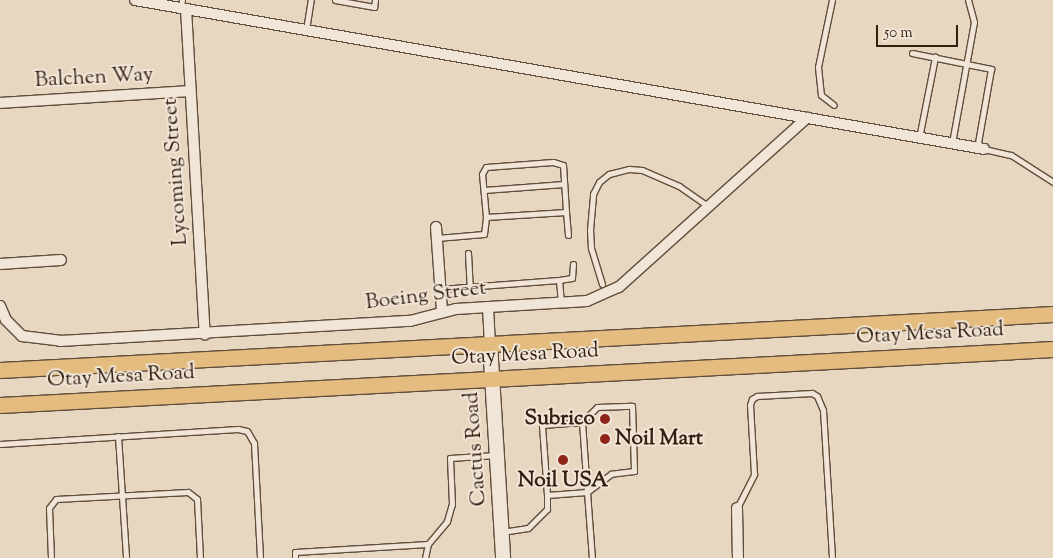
<!DOCTYPE html>
<html>
<head>
<meta charset="utf-8">
<style>
  body { margin:0 }
  #map { position:relative; width:1053px; height:558px; overflow:hidden; background:#e8d7c0; font-family:"Sorts Mill Goudy",serif }
  div>[style] { position:absolute }
  .roads { filter:drop-shadow(1px 0 #604d3c) drop-shadow(-1px 0 #604d3c) drop-shadow(0 1px #604d3c) drop-shadow(0 -1px #604d3c) }
  .lane>* { height:5px; margin:-2.5px; padding:0 2.5px; transform-origin:2.5px; border-radius:2.5px; background:#f0e5d6 }
  .street>* { height:10px; margin:-5px; padding:0 5px; transform-origin:5px; border-radius:5px; background:#f0e5d6 }
  .secondary>* { height:14px; margin:-7px; padding:0 7px; transform-origin:7px; border-radius:7px; background:#f0e5d6 }
  .primary>* { height:15px; margin:-7.5px; padding:0 7.5px; transform-origin:7.5px; border-radius:7.5px; background:#e4bc80 }
  .dots>* { width:14px; height:14px; translate:-50% -50%; box-sizing:border-box; border:2px solid #f0e5d6; border-radius:50% }
  span { translate:-50% -50%; white-space:nowrap; text-align:center; line-height:1.15; -webkit-text-stroke:4px #f0e5d6; paint-order:stroke }
  .street-label { font-size:21px; color:#331f10 }
  .poi-label { font-size:21px; color:#331f10; font-weight:700 }
  .right { translate:-100% -50%; text-align:right }
  .left { translate:0 -50%; text-align:left }
  .scale { position:absolute; left:876px; top:25px; width:82px; height:22px; box-sizing:border-box; border:2px solid #331f10; border-top:0; padding-left:6px; font-size:15px; line-height:18px; white-space:nowrap; color:#331f10; -webkit-text-stroke:4px #f0e5d6; paint-order:stroke }
</style>
</head>
<body>
<div id="map">
  <div class="roads">
    <div class="lane">
      <div style="left:335px;top:0;width:40px;rotate:10deg"></div>
      <div style="left:374px;top:7px;width:7px;rotate:-82deg"></div>
      <div style="left:832px;top:0;width:68px;rotate:101.8deg"></div>
      <div style="left:818px;top:67px;width:28px;rotate:84deg"></div>
      <div style="left:821px;top:95px;width:16px;rotate:38deg"></div>
      <div style="left:181px;top:8px;width:8px;rotate:-83deg"></div>
      <div style="left:306px;top:30px;width:30px;rotate:-81deg"></div>
      <div style="left:912px;top:53px;width:81px;rotate:11.4deg"></div>
      <div style="left:991px;top:69px;width:80px;rotate:100deg"></div>
      <div style="left:919px;top:138px;width:83px;rotate:-78.8deg"></div>
      <div style="left:952px;top:143px;width:123px;rotate:-79.7deg"></div>
      <div style="left:974px;top:22px;width:23px;rotate:-105deg"></div>
      <div style="left:984px;top:149px;width:28px;rotate:13deg"></div>
      <div style="left:1011px;top:155px;width:50px;rotate:32.7deg"></div>
      <div style="left:484px;top:190px;width:80px;rotate:-4.3deg"></div>
      <div style="left:486px;top:217px;width:43px;rotate:-95.3deg"></div>
      <div style="left:482px;top:174px;width:8px;rotate:-60deg"></div>
      <div style="left:486px;top:167px;width:67px;rotate:-4.3deg"></div>
      <div style="left:553px;top:162px;width:10px;rotate:17deg"></div>
      <div style="left:563px;top:165px;width:47px;rotate:86.3deg"></div>
      <div style="left:437px;top:238px;width:47px;rotate:-4.9deg"></div>
      <div style="left:484px;top:234px;width:17px;rotate:-83deg"></div>
      <div style="left:486px;top:217px;width:80px;rotate:-3.6deg"></div>
      <div style="left:566px;top:212px;width:23px;rotate:85deg"></div>
      <div style="left:468px;top:253px;width:33px;rotate:87deg"></div>
      <div style="left:559px;top:280px;width:13px;rotate:-9deg"></div>
      <div style="left:572px;top:278px;width:14px;rotate:-86deg"></div>
      <div style="left:602px;top:284px;width:38px;rotate:-107deg"></div>
      <div style="left:591px;top:248px;width:18px;rotate:-93deg"></div>
      <div style="left:590px;top:230px;width:36px;rotate:-85deg"></div>
      <div style="left:593px;top:194px;width:13px;rotate:-63deg"></div>
      <div style="left:599px;top:182px;width:13px;rotate:-39deg"></div>
      <div style="left:609px;top:174px;width:21px;rotate:-14deg"></div>
      <div style="left:629px;top:169px;width:13px;rotate:4deg"></div>
      <div style="left:642px;top:170px;width:40px;rotate:23.4deg"></div>
      <div style="left:679px;top:186px;width:35px;rotate:35deg"></div>
      <div style="left:440px;top:289px;width:119px;rotate:-4.3deg"></div>
      <div style="left:559px;top:280px;width:23px;rotate:85deg"></div>
      <div style="left:582px;top:422px;width:21px;rotate:-45deg"></div>
      <div style="left:597px;top:407px;width:35px;rotate:-2deg"></div>
      <div style="left:632px;top:406px;width:65px;rotate:88.2deg"></div>
      <div style="left:634px;top:471px;width:23px;rotate:173deg"></div>
      <div style="left:611px;top:474px;width:30px;rotate:143deg"></div>
      <div style="left:587px;top:492px;width:40px;rotate:175.7deg"></div>
      <div style="left:547px;top:495px;width:70px;rotate:-94.1deg"></div>
      <div style="left:542px;top:425px;width:40px;rotate:-4.3deg"></div>
      <div style="left:582px;top:422px;width:70px;rotate:85.9deg"></div>
      <div style="left:587px;top:492px;width:66px;rotate:85.7deg"></div>
      <div style="left:118px;top:436px;width:122px;rotate:86.2deg"></div>
      <div style="left:0;top:444px;width:238px;rotate:-3.6deg"></div>
      <div style="left:238px;top:429px;width:9px;rotate:13deg"></div>
      <div style="left:247px;top:431px;width:14px;rotate:60deg"></div>
      <div style="left:254px;top:443px;width:115px;rotate:87deg"></div>
      <div style="left:737px;top:508px;width:38px;rotate:-63deg"></div>
      <div style="left:754px;top:474px;width:69px;rotate:-93.3deg"></div>
      <div style="left:750px;top:405px;width:6px;rotate:-72deg"></div>
      <div style="left:752px;top:399px;width:6px;rotate:-31deg"></div>
      <div style="left:757px;top:396px;width:55px;rotate:-3.1deg"></div>
      <div style="left:812px;top:393px;width:6px;rotate:31deg"></div>
      <div style="left:817px;top:396px;width:15px;rotate:67deg"></div>
      <div style="left:823px;top:410px;width:148px;rotate:86.5deg"></div>
      <div style="left:502px;top:532px;width:26px;rotate:-9deg"></div>
      <div style="left:528px;top:528px;width:27px;rotate:-45deg"></div>
      <div style="left:547px;top:509px;width:14px;rotate:-90deg"></div>
      <div style="left:51px;top:558px;width:50px;rotate:-92.3deg"></div>
      <div style="left:49px;top:508px;width:11px;rotate:-52deg"></div>
      <div style="left:56px;top:499px;width:132px;rotate:-3deg"></div>
      <div style="left:188px;top:492px;width:11px;rotate:38deg"></div>
      <div style="left:197px;top:499px;width:59px;rotate:87.1deg"></div>
      <div style="left:295px;top:558px;width:6px;rotate:-90deg"></div>
      <div style="left:295px;top:552px;width:133px;rotate:-3.4deg"></div>
      <div style="left:425px;top:558px;width:14px;rotate:-78deg"></div>
      <div style="left:428px;top:544px;width:30px;rotate:-50deg"></div>
      <div style="left:447px;top:521px;width:18px;rotate:-74deg"></div>
      <div style="left:452px;top:504px;width:46px;rotate:-92.5deg"></div>
      <div style="left:450px;top:458px;width:46px;rotate:-3.7deg"></div>
    </div>
    <div class="street">
      <div style="left:135px;top:0;width:862px;rotate:9.95deg"></div>
      <div style="left:186px;top:9px;width:326px;rotate:86.7deg"></div>
      <div style="left:0;top:103px;width:190px;rotate:-3.6deg"></div>
      <div style="left:436px;top:227px;width:84px;rotate:85.9deg"></div>
      <div style="left:0;top:264px;width:61px;rotate:-3.8deg"></div>
      <div style="left:0;top:306px;width:15px;rotate:67deg"></div>
      <div style="left:6px;top:320px;width:23px;rotate:45deg"></div>
      <div style="left:22px;top:336px;width:38px;rotate:7deg"></div>
      <div style="left:60px;top:341px;width:351px;rotate:-3.3deg"></div>
      <div style="left:410px;top:321px;width:48px;rotate:-14.6deg"></div>
      <div style="left:456px;top:309px;width:131px;rotate:-3.5deg"></div>
      <div style="left:587px;top:301px;width:35px;rotate:-24deg"></div>
      <div style="left:619px;top:287px;width:253px;rotate:-42deg"></div>
      <div style="left:488px;top:307px;width:36px;rotate:87deg"></div>
      <div style="left:737px;top:508px;width:50px;rotate:88.9deg"></div>
    </div>
    <div class="secondary">
      <div style="left:490px;top:343px;width:215px;rotate:86.5deg"></div>
    </div>
    <div class="primary">
      <div style="left:0;top:370px;width:1054px;rotate:-3.04deg"></div>
      <div style="left:0;top:405px;width:1054px;rotate:-3.04deg"></div>
    </div>
  </div>
  <div class="dots">
    <div style="left:605px;top:419px;background:#8f2418"></div>
    <div style="left:605px;top:439px;background:#8f2418"></div>
    <div style="left:563px;top:460px;background:#8f2418"></div>
  </div>
  <div class="street-label">
    <span style="left:94px;top:78px;rotate:-3deg">Balchen Way</span>
    <span style="left:176px;top:172px;rotate:-94deg">Lycoming Street</span>
    <span style="left:426px;top:296px;rotate:-7deg">Boeing Street</span>
    <span style="left:930px;top:334px;rotate:-3deg">Otay Mesa Road</span>
    <span style="left:525px;top:355px;rotate:-3deg">Otay Mesa Road</span>
    <span style="left:121px;top:377px;rotate:-3deg">Otay Mesa Road</span>
    <span style="left:476px;top:449px;rotate:-94deg">Cactus Road</span>
  </div>
  <div class="poi-label">
    <span class="right" style="left:595px;top:419px">Subrico</span>
    <span class="left" style="left:615px;top:439px">Noil Mart</span>
    <span style="left:563px;top:481px">Noil USA</span>
  </div>
  <div class="scale">50 m</div>
</div>
</body>
</html>
